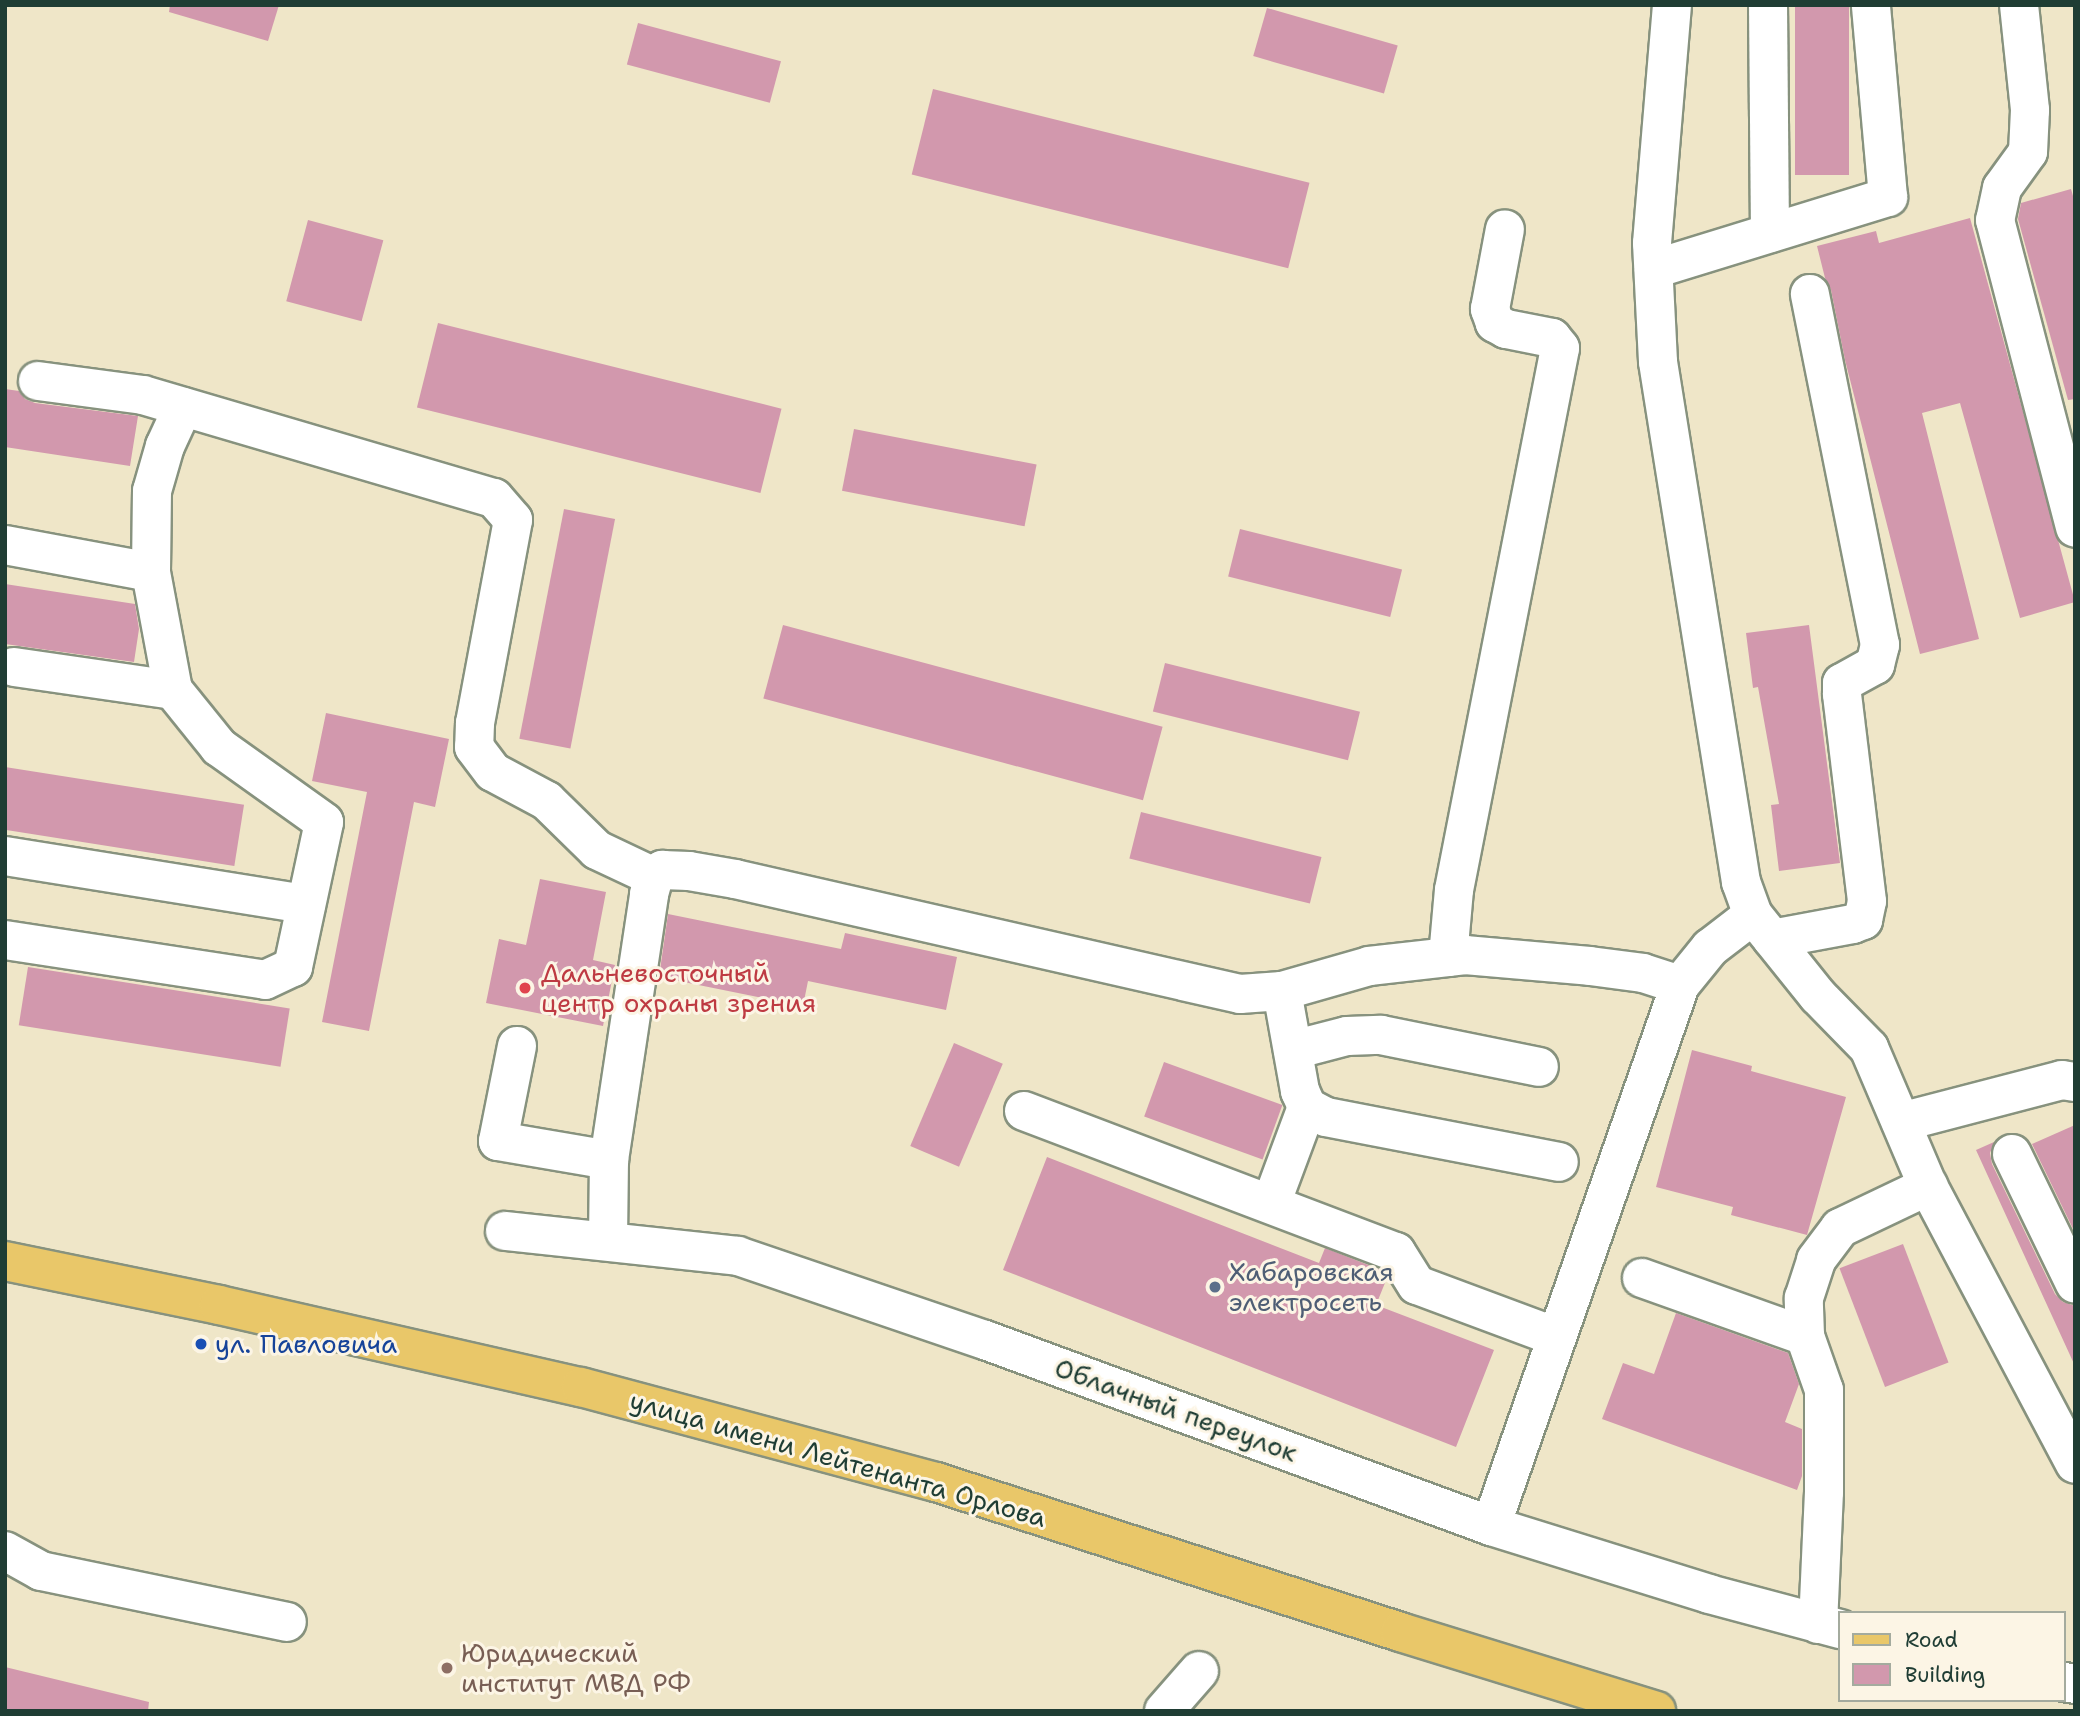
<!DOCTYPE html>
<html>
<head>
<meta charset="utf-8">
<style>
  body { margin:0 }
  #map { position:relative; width:2080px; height:1716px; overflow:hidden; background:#efe6c8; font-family:"Shantell Sans",sans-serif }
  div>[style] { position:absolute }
  .building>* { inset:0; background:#d298ad; transform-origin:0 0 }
  .roads { filter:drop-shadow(2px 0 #87927e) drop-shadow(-2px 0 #87927e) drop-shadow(0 2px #87927e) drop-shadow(0 -2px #87927e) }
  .minor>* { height:38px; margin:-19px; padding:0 19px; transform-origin:19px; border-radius:19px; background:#fff }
  .major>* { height:38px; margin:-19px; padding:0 19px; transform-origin:19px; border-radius:19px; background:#e9c769 }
  .dots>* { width:19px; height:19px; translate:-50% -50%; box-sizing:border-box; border:4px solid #fcf5e5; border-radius:50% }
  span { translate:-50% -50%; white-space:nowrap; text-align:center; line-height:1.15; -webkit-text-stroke:6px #fcf5e5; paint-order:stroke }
  .health-label { font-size:26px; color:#be3a42 }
  .left { translate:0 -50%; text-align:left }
  .service-label { font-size:26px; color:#4e5e75 }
  .transit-label { font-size:26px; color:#164399 }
  .street-label { font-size:26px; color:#1f3d34 }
  .education-label { font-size:26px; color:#785e54 }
  .frame { position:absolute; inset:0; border:7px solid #1f3d34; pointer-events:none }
  .legend { position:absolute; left:1838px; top:1611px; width:228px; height:91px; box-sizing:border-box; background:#fcf5e5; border:2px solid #a4ab9e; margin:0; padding:9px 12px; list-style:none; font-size:21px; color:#1f3d34 }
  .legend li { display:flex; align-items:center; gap:14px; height:35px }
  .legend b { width:35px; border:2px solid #a4ab9e }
</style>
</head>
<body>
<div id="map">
  <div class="building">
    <div style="clip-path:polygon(170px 5px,279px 5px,268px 41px,169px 12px)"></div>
    <div style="left:1795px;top:5px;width:54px;height:170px"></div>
    <div style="left:1267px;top:8px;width:136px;height:50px;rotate:16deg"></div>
    <div style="left:638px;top:23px;width:148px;height:43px;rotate:15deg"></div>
    <div style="left:933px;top:89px;width:388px;height:88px;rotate:14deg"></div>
    <div style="clip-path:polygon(2071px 189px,2075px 203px,2075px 399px,2068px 400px,2018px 219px,2021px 203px)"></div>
    <div style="clip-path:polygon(1970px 218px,2075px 602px,2020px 618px,1960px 403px,1922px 413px,1979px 639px,1920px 654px,1845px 360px,1831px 290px,1825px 278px,1817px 246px,1876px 231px,1879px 243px)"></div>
    <div style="left:308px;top:220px;width:78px;height:84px;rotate:15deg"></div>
    <div style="left:438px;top:323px;width:354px;height:87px;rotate:14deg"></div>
    <div style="clip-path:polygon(5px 389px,19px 391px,25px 399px,35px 403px,138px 416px,130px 466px,5px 447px)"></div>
    <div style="left:854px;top:429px;width:186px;height:63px;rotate:11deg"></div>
    <div style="left:564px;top:509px;width:52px;height:234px;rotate:11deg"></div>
    <div style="left:1240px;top:529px;width:167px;height:49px;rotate:14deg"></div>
    <div style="clip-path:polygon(5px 584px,135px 604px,139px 629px,134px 662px,5px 644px)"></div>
    <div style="left:783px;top:625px;width:393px;height:76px;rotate:15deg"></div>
    <div style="clip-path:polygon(1809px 625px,1840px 863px,1779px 871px,1771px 805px,1779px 804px,1758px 687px,1753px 688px,1746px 633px)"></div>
    <div style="left:1165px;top:663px;width:201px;height:50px;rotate:14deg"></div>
    <div style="clip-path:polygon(326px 713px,449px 739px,435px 807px,414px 802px,369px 1031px,322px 1022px,367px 792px,312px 781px)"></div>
    <div style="left:5px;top:767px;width:242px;height:62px;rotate:9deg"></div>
    <div style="left:1141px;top:812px;width:186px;height:48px;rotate:14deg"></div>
    <div style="clip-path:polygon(540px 879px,606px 892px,593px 960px,615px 965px,603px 1026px,486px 1003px,499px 939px,526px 945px)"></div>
    <div style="clip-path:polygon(668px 914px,841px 949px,845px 933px,957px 957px,946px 1010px,808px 981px,803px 1006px,659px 977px)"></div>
    <div style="left:28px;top:967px;width:265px;height:59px;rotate:9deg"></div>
    <div style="left:954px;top:1043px;width:53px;height:112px;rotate:23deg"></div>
    <div style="clip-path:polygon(1692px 1050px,1752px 1066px,1751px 1071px,1846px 1097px,1807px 1235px,1731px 1215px,1733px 1207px,1656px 1187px)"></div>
    <div style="left:1164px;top:1062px;width:126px;height:58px;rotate:20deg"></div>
    <div style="clip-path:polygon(2075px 1125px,2075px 1233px,2032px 1144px)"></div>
    <div style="clip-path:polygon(1994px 1142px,1990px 1153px,1992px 1164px,2055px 1294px,2063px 1302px,2075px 1306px,2075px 1366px,1976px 1150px)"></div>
    <div style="clip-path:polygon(1047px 1157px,1319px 1263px,1325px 1248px,1381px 1270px,1387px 1278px,1376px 1305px,1494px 1350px,1456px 1447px,1003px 1270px)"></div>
    <div style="left:1903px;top:1244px;width:127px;height:68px;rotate:69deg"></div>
    <div style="clip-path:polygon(1676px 1313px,1788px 1353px,1799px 1384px,1785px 1422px,1802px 1429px,1802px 1476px,1797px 1490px,1602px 1419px,1623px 1363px,1654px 1374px)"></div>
    <div style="clip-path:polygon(5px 1667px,149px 1702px,148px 1711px,5px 1711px)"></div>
  </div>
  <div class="roads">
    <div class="minor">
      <div style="left:1672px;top:5px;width:239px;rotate:94.8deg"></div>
      <div style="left:1652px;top:243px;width:119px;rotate:87.1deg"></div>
      <div style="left:1658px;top:362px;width:527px;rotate:80.93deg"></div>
      <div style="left:1741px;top:882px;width:35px;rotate:70deg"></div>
      <div style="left:1753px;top:915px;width:104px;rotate:51.3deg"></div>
      <div style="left:1818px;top:996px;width:73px;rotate:45.6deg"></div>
      <div style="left:1869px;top:1048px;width:150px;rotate:66.9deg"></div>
      <div style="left:1928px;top:1186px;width:314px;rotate:62.1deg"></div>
      <div style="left:1768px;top:5px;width:228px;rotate:89.5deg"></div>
      <div style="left:2019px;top:5px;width:106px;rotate:84deg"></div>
      <div style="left:2030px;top:110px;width:42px;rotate:92.7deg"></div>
      <div style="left:2028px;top:152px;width:44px;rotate:125.8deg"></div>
      <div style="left:2002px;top:188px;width:33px;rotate:102deg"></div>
      <div style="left:1995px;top:220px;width:318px;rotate:75.4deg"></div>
      <div style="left:1654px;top:269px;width:245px;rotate:-17.1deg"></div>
      <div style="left:1888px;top:197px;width:193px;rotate:-95.1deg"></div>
      <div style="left:38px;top:381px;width:106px;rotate:7.6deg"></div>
      <div style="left:143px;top:395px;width:366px;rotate:16.4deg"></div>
      <div style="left:494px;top:498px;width:29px;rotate:49deg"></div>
      <div style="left:513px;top:520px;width:207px;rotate:100.6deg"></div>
      <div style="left:475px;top:723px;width:24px;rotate:92deg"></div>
      <div style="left:474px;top:747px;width:31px;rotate:53deg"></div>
      <div style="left:493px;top:772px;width:61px;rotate:28.2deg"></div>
      <div style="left:547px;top:801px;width:70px;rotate:44.4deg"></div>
      <div style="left:597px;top:850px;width:63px;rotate:25.3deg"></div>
      <div style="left:5px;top:545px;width:148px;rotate:10.5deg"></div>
      <div style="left:151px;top:572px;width:81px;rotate:-89.3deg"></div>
      <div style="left:152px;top:491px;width:47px;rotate:-73.9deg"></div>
      <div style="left:165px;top:446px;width:43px;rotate:-65.2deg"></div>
      <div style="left:14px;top:667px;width:161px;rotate:8.2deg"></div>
      <div style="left:173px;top:690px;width:120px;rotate:-100.6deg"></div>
      <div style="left:5px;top:856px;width:305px;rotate:9.1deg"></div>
      <div style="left:1772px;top:939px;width:82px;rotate:-10.5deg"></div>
      <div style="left:1853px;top:924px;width:11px;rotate:-22deg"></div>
      <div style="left:1863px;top:920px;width:19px;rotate:-78deg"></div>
      <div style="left:1867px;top:901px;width:209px;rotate:-96.9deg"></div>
      <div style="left:1842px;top:694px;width:11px;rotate:-90deg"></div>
      <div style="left:1842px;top:683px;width:38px;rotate:-29deg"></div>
      <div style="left:1875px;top:665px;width:21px;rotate:-76deg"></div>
      <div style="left:1880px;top:645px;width:358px;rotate:-101.3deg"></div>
      <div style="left:5px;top:940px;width:263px;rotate:8.7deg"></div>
      <div style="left:265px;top:980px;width:31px;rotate:-25deg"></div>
      <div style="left:293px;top:967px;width:148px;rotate:-77.9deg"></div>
      <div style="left:324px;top:822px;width:129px;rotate:-144.5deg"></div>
      <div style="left:219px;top:747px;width:73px;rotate:-128.9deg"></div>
      <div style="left:1448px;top:957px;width:67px;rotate:-84.9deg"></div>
      <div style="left:1454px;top:890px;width:552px;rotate:-78.93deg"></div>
      <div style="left:1560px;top:348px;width:13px;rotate:-129deg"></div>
      <div style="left:1552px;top:338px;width:47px;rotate:-168.9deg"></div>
      <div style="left:1506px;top:329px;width:13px;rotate:-151deg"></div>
      <div style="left:1495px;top:323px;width:15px;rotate:-110deg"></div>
      <div style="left:1490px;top:309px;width:81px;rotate:-79.4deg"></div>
      <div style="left:1282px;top:991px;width:102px;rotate:79.8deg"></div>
      <div style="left:1300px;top:1091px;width:17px;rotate:66deg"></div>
      <div style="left:1307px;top:1107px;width:21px;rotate:28deg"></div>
      <div style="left:1326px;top:1117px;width:237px;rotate:10.9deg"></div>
      <div style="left:517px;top:1046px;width:97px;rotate:101.3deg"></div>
      <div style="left:498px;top:1141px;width:113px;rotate:9.7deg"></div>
      <div style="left:1293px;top:1050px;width:56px;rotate:-14.5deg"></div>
      <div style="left:1347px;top:1036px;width:34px;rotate:-2deg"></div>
      <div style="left:1381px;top:1035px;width:161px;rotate:11.4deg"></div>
      <div style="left:1024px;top:1111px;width:398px;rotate:20.8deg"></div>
      <div style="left:1396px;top:1252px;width:39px;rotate:58deg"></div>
      <div style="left:1417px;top:1285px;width:149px;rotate:20.4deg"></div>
      <div style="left:1901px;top:1122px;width:166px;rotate:-14.6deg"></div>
      <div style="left:2062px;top:1080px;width:13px;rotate:9deg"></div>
      <div style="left:2012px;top:1154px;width:144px;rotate:64.1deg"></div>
      <div style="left:1271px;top:1204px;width:103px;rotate:-69.6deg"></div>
      <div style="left:505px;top:1231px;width:234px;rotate:6.1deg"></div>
      <div style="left:738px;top:1256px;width:261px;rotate:18.8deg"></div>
      <div style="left:985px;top:1340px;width:539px;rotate:20.18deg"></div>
      <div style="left:1491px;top:1526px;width:228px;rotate:17.3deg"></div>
      <div style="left:1709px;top:1594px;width:136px;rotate:15deg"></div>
      <div style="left:608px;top:1241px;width:81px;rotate:-89.3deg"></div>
      <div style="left:609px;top:1160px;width:269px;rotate:-81.4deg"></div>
      <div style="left:649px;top:894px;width:18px;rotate:-74deg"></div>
      <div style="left:654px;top:877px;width:11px;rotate:-41deg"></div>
      <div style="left:662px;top:870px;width:27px;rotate:2deg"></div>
      <div style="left:689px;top:871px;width:47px;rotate:9.9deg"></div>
      <div style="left:735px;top:879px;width:518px;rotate:12.83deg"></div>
      <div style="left:1240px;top:994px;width:42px;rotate:-4.1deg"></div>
      <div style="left:1282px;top:991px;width:91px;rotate:-16deg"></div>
      <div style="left:1369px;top:966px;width:97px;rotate:-6.5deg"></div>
      <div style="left:1465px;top:955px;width:125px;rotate:5deg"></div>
      <div style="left:1590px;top:966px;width:53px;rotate:7.5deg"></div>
      <div style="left:1643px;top:973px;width:39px;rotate:18deg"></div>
      <div style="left:1642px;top:1278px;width:173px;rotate:19.6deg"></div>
      <div style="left:1491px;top:1526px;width:573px;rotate:-70.74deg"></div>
      <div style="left:1680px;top:985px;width:48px;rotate:-51deg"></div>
      <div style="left:1710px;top:948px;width:54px;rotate:-37.5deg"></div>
      <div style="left:5px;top:1551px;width:41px;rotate:29.1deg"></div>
      <div style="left:41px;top:1571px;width:251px;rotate:11.7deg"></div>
      <div style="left:1818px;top:1624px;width:132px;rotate:-87.4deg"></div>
      <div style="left:1824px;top:1492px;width:102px;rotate:-90deg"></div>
      <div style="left:1824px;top:1390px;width:57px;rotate:-109.4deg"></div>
      <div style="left:1805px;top:1336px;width:38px;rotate:-92deg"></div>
      <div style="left:1804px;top:1298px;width:40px;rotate:-72deg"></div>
      <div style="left:1816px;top:1260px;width:40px;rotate:-53deg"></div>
      <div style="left:1840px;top:1228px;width:98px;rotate:-25.5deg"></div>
      <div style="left:2064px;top:1682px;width:11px;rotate:10deg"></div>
      <div style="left:1164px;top:1711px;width:53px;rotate:-48.8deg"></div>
    </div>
    <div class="major">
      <div style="left:5px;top:1261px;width:218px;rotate:11.6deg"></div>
      <div style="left:219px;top:1305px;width:371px;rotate:12.8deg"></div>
      <div style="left:581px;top:1387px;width:367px;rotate:15deg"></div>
      <div style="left:936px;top:1482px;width:488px;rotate:17.9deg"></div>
      <div style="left:1400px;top:1632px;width:268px;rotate:17.1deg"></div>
    </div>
  </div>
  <div class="dots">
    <div style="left:525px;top:988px;background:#e0444e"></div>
    <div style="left:1215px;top:1287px;background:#5c6f8a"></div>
    <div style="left:201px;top:1344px;background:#1a4fb4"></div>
    <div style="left:447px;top:1668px;background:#8d6e63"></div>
  </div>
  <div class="health-label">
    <span class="left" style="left:541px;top:988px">Дальневосточный<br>центр охраны зрения</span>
  </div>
  <div class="service-label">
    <span class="left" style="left:1229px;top:1287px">Хабаровская<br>электросеть</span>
  </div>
  <div class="transit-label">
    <span class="left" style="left:215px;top:1344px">ул. Павловича</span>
  </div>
  <div class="street-label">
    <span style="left:1176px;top:1410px;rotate:20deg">Облачный переулок</span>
    <span style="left:838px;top:1459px;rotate:16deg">улица имени Лейтенанта Орлова</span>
  </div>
  <div class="education-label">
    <span class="left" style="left:461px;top:1668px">Юридический<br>институт МВД РФ</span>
  </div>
  <div class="frame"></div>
  <ul class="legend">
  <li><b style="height:9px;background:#e9c769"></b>Road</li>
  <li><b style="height:19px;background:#d298ad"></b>Building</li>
  </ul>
</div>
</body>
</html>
